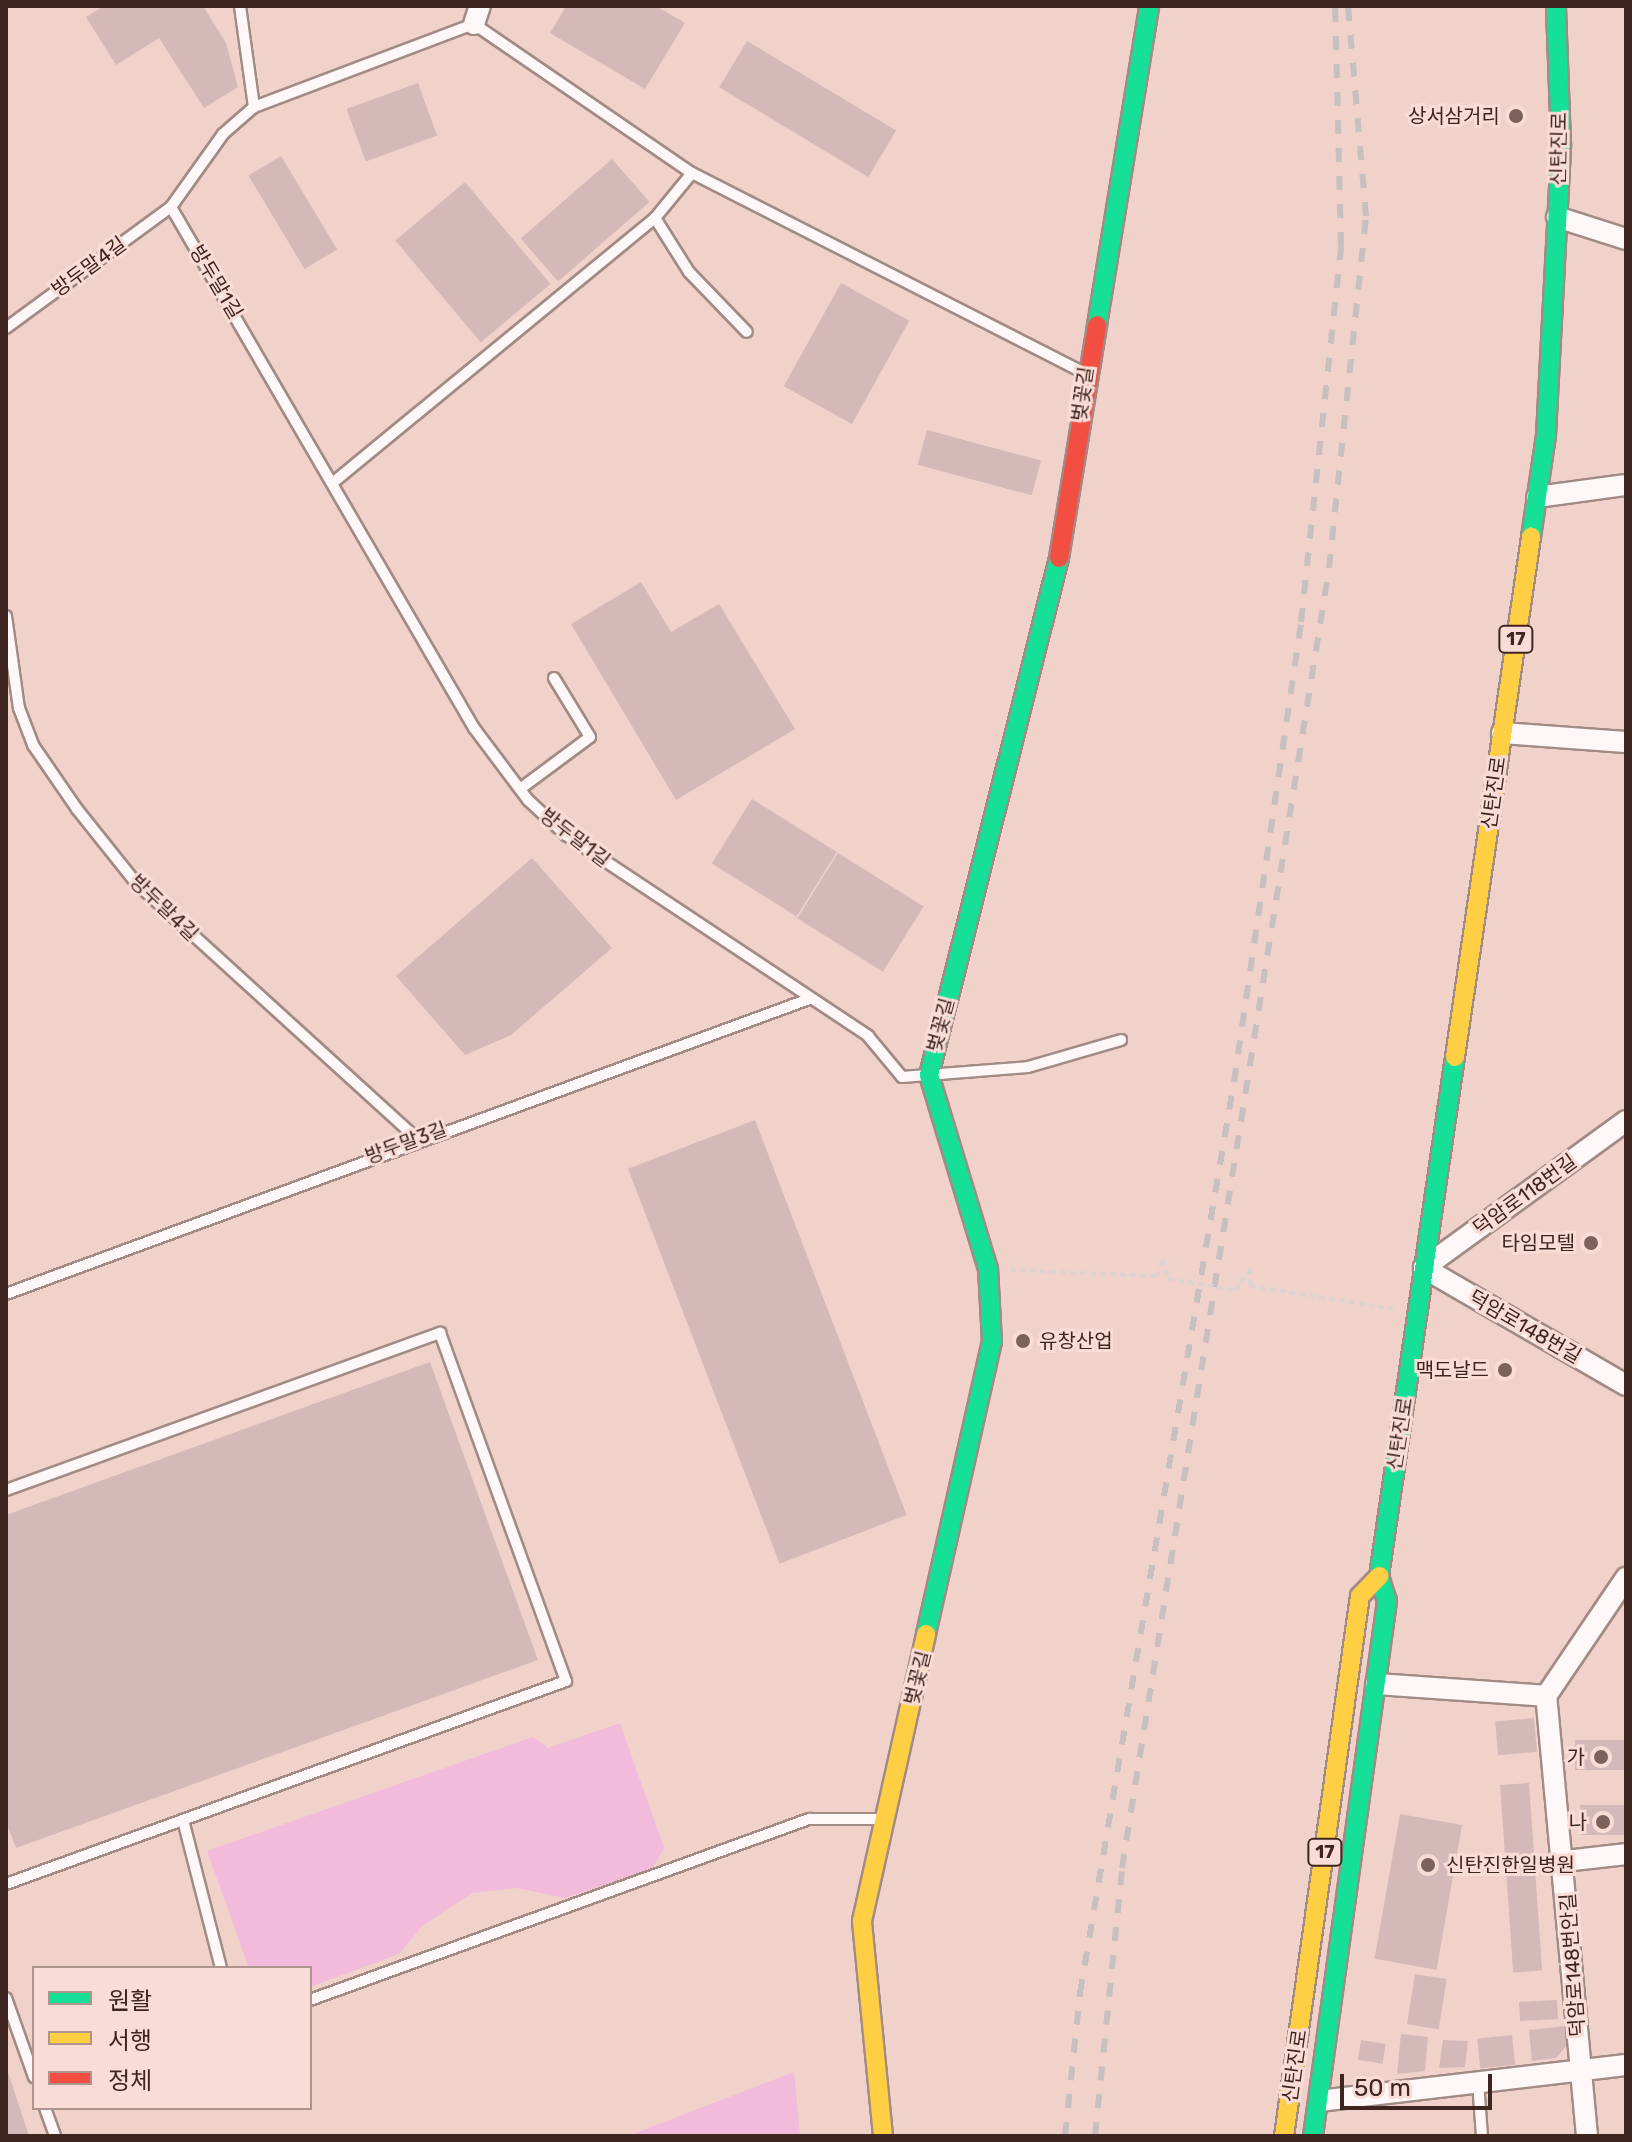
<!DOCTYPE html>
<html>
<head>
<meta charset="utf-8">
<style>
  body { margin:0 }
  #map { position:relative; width:1632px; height:2142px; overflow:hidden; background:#f0d2cb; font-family:Rubik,"Noto Sans KR",sans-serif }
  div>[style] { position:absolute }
  .green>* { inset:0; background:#f2bbdc }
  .building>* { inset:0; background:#d4b9b8; transform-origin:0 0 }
  .path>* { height:4px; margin-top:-2px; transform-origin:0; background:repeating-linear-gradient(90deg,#ddd4d2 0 6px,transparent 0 10px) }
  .roads { filter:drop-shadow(2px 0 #a28a85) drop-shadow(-2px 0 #a28a85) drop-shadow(0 2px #a28a85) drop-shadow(0 -2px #a28a85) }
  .lane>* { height:10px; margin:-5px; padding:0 5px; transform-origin:5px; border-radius:5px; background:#fdf8f7 }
  .street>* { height:20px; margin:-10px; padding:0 10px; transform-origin:10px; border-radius:10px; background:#fdf8f7 }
  .fast>* { height:18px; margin:-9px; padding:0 9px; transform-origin:9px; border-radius:9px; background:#16e098 }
  .slow>* { height:18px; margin:-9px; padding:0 9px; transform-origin:9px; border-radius:9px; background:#ffcf43 }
  .jam>* { height:18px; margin:-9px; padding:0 9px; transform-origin:9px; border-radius:9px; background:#f24e42 }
  .rail>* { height:6px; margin-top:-3px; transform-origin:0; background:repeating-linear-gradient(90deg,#c8c0be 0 14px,transparent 0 28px) }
  .path-bridge>* { height:4px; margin-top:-2px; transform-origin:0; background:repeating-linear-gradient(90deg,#ddd4d2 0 6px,transparent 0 10px) }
  .dots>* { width:22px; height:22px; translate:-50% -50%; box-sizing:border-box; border:4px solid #f9dcd6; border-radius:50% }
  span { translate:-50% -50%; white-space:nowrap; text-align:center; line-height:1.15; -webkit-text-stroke:6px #f9dcd6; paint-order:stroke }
  .shield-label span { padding:2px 6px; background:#f9dcd6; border:2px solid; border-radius:6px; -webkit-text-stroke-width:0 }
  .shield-label { font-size:18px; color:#3f2520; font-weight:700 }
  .poi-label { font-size:20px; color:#3f2520 }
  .right { translate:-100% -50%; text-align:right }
  .left { translate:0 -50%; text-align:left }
  .street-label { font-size:20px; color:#3f2520 }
  .frame { position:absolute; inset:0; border:8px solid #3f2520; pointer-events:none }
  .legend { position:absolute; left:32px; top:1966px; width:280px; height:144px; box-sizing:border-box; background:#f9dcd6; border:2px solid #af938d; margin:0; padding:10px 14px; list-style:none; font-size:24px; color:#3f2520 }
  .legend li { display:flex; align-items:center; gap:16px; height:40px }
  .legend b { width:40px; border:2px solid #af938d }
  .scale { position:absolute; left:1340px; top:2074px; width:152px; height:36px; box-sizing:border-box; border:4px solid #3f2520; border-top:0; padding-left:10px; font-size:24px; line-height:28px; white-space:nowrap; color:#3f2520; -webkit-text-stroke:6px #f9dcd6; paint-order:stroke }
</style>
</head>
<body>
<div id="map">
  <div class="green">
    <div style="clip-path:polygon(620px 1723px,664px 1848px,652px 1869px,565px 1898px,517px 1888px,472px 1893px,422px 1926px,399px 1954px,310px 1987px,310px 1968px,249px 1968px,207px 1851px,533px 1737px,548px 1748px)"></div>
    <div style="clip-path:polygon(794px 2072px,800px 2136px,628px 2136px)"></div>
  </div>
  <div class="building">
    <div style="clip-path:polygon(104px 6px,203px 6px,226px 43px,238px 87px,204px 108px,159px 38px,116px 65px,86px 17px)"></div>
    <div style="clip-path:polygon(566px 6px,656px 6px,685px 23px,645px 89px,550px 33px)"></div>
    <div style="left:747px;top:41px;width:174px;height:54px;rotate:31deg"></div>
    <div style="left:418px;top:83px;width:56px;height:76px;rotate:70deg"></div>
    <div style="left:281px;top:156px;width:109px;height:38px;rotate:59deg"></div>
    <div style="left:612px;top:159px;width:57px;height:121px;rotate:49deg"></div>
    <div style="left:465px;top:182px;width:133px;height:91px;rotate:50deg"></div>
    <div style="left:841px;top:283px;width:78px;height:118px;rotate:29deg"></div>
    <div style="left:927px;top:430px;width:118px;height:36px;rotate:15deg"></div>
    <div style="clip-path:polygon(641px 582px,671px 632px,719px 604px,795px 729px,676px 800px,571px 624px)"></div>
    <div style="left:752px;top:799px;width:100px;height:76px;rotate:32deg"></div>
    <div style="left:838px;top:853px;width:101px;height:77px;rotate:32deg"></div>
    <div style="clip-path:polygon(532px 858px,612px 948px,511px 1035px,465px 1055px,396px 976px)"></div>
    <div style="left:755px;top:1120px;width:423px;height:136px;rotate:69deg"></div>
    <div style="clip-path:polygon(430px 1362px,538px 1660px,16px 1848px,6px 1822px,6px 1515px)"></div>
    <div style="left:1534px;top:1718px;width:34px;height:39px;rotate:85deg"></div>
    <div style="left:1626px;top:1740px;width:30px;height:51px;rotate:90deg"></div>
    <div style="left:1529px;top:1783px;width:188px;height:29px;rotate:86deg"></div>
    <div style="left:1626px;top:1805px;width:30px;height:46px;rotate:90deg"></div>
    <div style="left:1400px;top:1814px;width:63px;height:147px;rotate:10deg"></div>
    <div style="left:1415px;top:1974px;width:32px;height:51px;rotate:9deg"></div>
    <div style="left:1557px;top:2000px;width:19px;height:38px;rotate:87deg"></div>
    <div style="clip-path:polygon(1565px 2026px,1567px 2045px,1556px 2058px,1532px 2061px,1529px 2030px)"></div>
    <div style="clip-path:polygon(1401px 2034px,1428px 2037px,1425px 2071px,1397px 2074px)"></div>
    <div style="left:1512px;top:2035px;width:30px;height:35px;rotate:84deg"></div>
    <div style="left:1361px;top:2040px;width:25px;height:20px;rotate:9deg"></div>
    <div style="clip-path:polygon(1443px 2040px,1468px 2041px,1465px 2067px,1439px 2068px)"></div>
    <div style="clip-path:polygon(6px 2069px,7px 2069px,29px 2136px,6px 2136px)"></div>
  </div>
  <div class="path">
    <div style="left:1010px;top:1270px;width:146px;rotate:2.4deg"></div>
    <div style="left:1250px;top:1286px;width:145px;rotate:9.1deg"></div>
  </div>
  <div class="roads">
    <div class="lane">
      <div style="left:254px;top:107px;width:235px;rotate:-20.7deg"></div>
      <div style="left:474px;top:24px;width:264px;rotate:34.4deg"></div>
      <div style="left:692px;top:173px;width:58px;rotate:129.4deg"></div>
      <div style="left:655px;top:218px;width:414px;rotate:140.6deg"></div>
      <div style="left:692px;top:173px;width:441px;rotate:27deg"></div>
      <div style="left:171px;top:207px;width:603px;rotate:59.82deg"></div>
      <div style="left:474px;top:728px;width:90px;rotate:53.1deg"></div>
      <div style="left:528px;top:800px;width:52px;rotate:42.6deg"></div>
      <div style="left:566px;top:835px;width:363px;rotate:33.6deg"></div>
      <div style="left:868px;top:1036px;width:53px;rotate:50.3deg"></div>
      <div style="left:902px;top:1077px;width:126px;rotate:-4.5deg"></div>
      <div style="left:1028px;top:1067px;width:97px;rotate:-16.2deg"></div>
      <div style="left:655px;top:218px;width:64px;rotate:57.8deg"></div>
      <div style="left:689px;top:272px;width:83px;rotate:46deg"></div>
      <div style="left:6px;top:328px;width:205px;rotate:-36.3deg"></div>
      <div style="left:171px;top:207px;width:90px;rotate:-54.5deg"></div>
      <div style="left:223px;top:134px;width:41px;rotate:-41.1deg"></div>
      <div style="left:254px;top:107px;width:102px;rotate:-97.9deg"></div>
      <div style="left:6px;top:616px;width:93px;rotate:82deg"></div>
      <div style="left:19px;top:708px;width:40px;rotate:69deg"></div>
      <div style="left:33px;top:745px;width:78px;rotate:55.5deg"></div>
      <div style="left:77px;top:809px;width:95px;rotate:51.4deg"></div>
      <div style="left:136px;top:883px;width:380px;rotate:42.3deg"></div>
      <div style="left:520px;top:789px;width:87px;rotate:-36.6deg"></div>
      <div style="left:590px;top:737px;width:69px;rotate:-121.4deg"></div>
      <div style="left:6px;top:1294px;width:855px;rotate:-20.17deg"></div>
      <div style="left:6px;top:1490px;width:462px;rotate:-19.9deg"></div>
      <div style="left:440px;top:1333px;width:370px;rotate:70.1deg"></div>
      <div style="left:566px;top:1681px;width:596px;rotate:160.07deg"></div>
      <div style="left:183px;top:1820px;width:153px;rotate:75.6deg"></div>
      <div style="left:6px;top:1998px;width:84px;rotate:70.5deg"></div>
      <div style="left:310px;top:2000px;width:531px;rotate:-19.94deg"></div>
      <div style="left:809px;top:1819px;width:72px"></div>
      <div style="left:1478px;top:2082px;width:54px;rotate:85.8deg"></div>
      <div style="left:45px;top:2108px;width:30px;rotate:70deg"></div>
    </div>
    <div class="street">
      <div style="left:474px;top:24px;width:19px;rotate:-72deg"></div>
      <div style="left:1557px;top:217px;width:72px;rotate:17.7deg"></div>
      <div style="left:1537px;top:497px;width:90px;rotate:-7.7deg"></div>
      <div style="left:1502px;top:733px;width:124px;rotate:4.2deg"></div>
      <div style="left:1626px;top:1121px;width:250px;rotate:144deg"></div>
      <div style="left:1424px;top:1268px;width:233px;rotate:30.1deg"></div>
      <div style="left:1376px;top:1684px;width:170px;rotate:4deg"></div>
      <div style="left:1565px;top:1861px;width:61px;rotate:-6.5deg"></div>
      <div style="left:1319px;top:2101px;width:309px;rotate:-6.7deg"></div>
      <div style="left:1587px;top:2136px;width:442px;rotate:-95.3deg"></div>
      <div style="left:1546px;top:1696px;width:143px;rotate:-55.9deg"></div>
    </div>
    <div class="fast">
      <div style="left:1097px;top:325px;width:323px;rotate:-80.7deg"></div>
      <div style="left:1531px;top:537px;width:103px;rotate:-81.6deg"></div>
      <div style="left:1546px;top:435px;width:291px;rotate:-87deg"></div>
      <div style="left:1561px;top:144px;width:138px;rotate:-92.1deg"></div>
      <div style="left:926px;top:1634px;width:299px;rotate:-77.3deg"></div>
      <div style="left:992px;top:1342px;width:73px;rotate:-93.1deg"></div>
      <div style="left:988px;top:1269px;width:203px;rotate:-106.9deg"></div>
      <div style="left:929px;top:1075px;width:533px;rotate:-75.89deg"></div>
      <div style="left:1313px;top:2136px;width:540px;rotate:-82.12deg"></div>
      <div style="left:1387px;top:1601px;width:26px;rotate:-108deg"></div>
      <div style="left:1379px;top:1576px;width:525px;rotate:-81.67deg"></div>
    </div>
    <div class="slow">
      <div style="left:1455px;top:1057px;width:526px;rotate:-81.68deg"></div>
      <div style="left:883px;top:2136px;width:216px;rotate:-95.6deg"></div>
      <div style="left:862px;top:1921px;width:294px;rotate:-77.4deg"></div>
      <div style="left:1284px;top:2136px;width:545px;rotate:-81.99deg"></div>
      <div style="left:1360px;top:1596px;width:28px;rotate:-46deg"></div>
    </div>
    <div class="jam">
      <div style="left:1059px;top:558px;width:236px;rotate:-80.7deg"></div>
    </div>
  </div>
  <div class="rail">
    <div style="left:1065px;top:2136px;width:144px;rotate:-84deg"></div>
    <div style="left:1080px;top:1993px;width:924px;rotate:-80.41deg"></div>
    <div style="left:1234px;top:1082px;width:465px;rotate:-81.7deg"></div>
    <div style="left:1301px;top:622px;width:378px;rotate:-83.9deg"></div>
    <div style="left:1341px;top:246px;width:240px;rotate:-91.4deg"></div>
    <div style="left:1095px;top:2136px;width:269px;rotate:-84.2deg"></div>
    <div style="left:1122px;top:1868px;width:1316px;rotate:-80.95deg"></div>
    <div style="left:1329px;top:568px;width:354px;rotate:-84deg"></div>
    <div style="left:1366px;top:216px;width:211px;rotate:-94.9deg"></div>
  </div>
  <div class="path-bridge">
    <div style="left:1156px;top:1276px;width:17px;rotate:-66deg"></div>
    <div style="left:1163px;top:1260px;width:20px;rotate:75deg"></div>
    <div style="left:1168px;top:1279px;width:68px;rotate:9.3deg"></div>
    <div style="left:1235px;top:1290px;width:26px;rotate:-54deg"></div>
    <div style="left:1250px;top:1269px;width:17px;rotate:90deg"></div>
  </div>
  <div class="dots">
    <div style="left:1516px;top:116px;background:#7d625c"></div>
    <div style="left:1591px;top:1243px;background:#7d625c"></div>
    <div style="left:1023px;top:1341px;background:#7d625c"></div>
    <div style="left:1505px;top:1370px;background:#7d625c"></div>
    <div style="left:1601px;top:1757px;background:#7d625c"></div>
    <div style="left:1603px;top:1822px;background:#7d625c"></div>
    <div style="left:1428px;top:1865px;background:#7d625c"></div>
  </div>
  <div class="shield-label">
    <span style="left:1516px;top:639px">17</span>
    <span style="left:1325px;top:1852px">17</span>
  </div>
  <div class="poi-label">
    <span class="right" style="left:1500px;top:116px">상서삼거리</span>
    <span class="right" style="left:1575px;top:1243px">타임모텔</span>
    <span class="left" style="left:1039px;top:1341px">유창산업</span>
    <span class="right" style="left:1489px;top:1370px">맥도날드</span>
    <span class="right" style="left:1585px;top:1757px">가</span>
    <span class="right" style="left:1587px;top:1822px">나</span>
    <span class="left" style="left:1446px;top:1865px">신탄진한일병원</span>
  </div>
  <div class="street-label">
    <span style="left:1559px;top:149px;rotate:-89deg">신탄진로</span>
    <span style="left:89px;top:267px;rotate:-36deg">방두말4길</span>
    <span style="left:216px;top:282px;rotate:59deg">방두말1길</span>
    <span style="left:1083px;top:394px;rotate:-82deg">벚꽃길</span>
    <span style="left:1494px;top:793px;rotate:-82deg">신탄진로</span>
    <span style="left:575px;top:838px;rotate:38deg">방두말1길</span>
    <span style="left:164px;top:908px;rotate:44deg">방두말4길</span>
    <span style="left:941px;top:1025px;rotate:-75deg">벚꽃길</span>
    <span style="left:406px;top:1143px;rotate:-20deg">방두말3길</span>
    <span style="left:1525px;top:1195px;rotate:-36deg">덕암로118번길</span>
    <span style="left:1525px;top:1327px;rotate:30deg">덕암로148번길</span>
    <span style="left:1400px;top:1434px;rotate:-81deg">신탄진로</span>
    <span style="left:918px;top:1678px;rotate:-76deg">벚꽃길</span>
    <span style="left:1573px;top:1965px;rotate:-94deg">덕암로148번안길</span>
    <span style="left:1295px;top:2066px;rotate:-82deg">신탄진로</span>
  </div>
  <div class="frame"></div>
  <ul class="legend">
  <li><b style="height:10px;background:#16e098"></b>원활</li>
  <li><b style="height:10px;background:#ffcf43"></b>서행</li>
  <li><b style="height:10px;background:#f24e42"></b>정체</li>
  </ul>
  <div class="scale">50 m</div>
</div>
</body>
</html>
